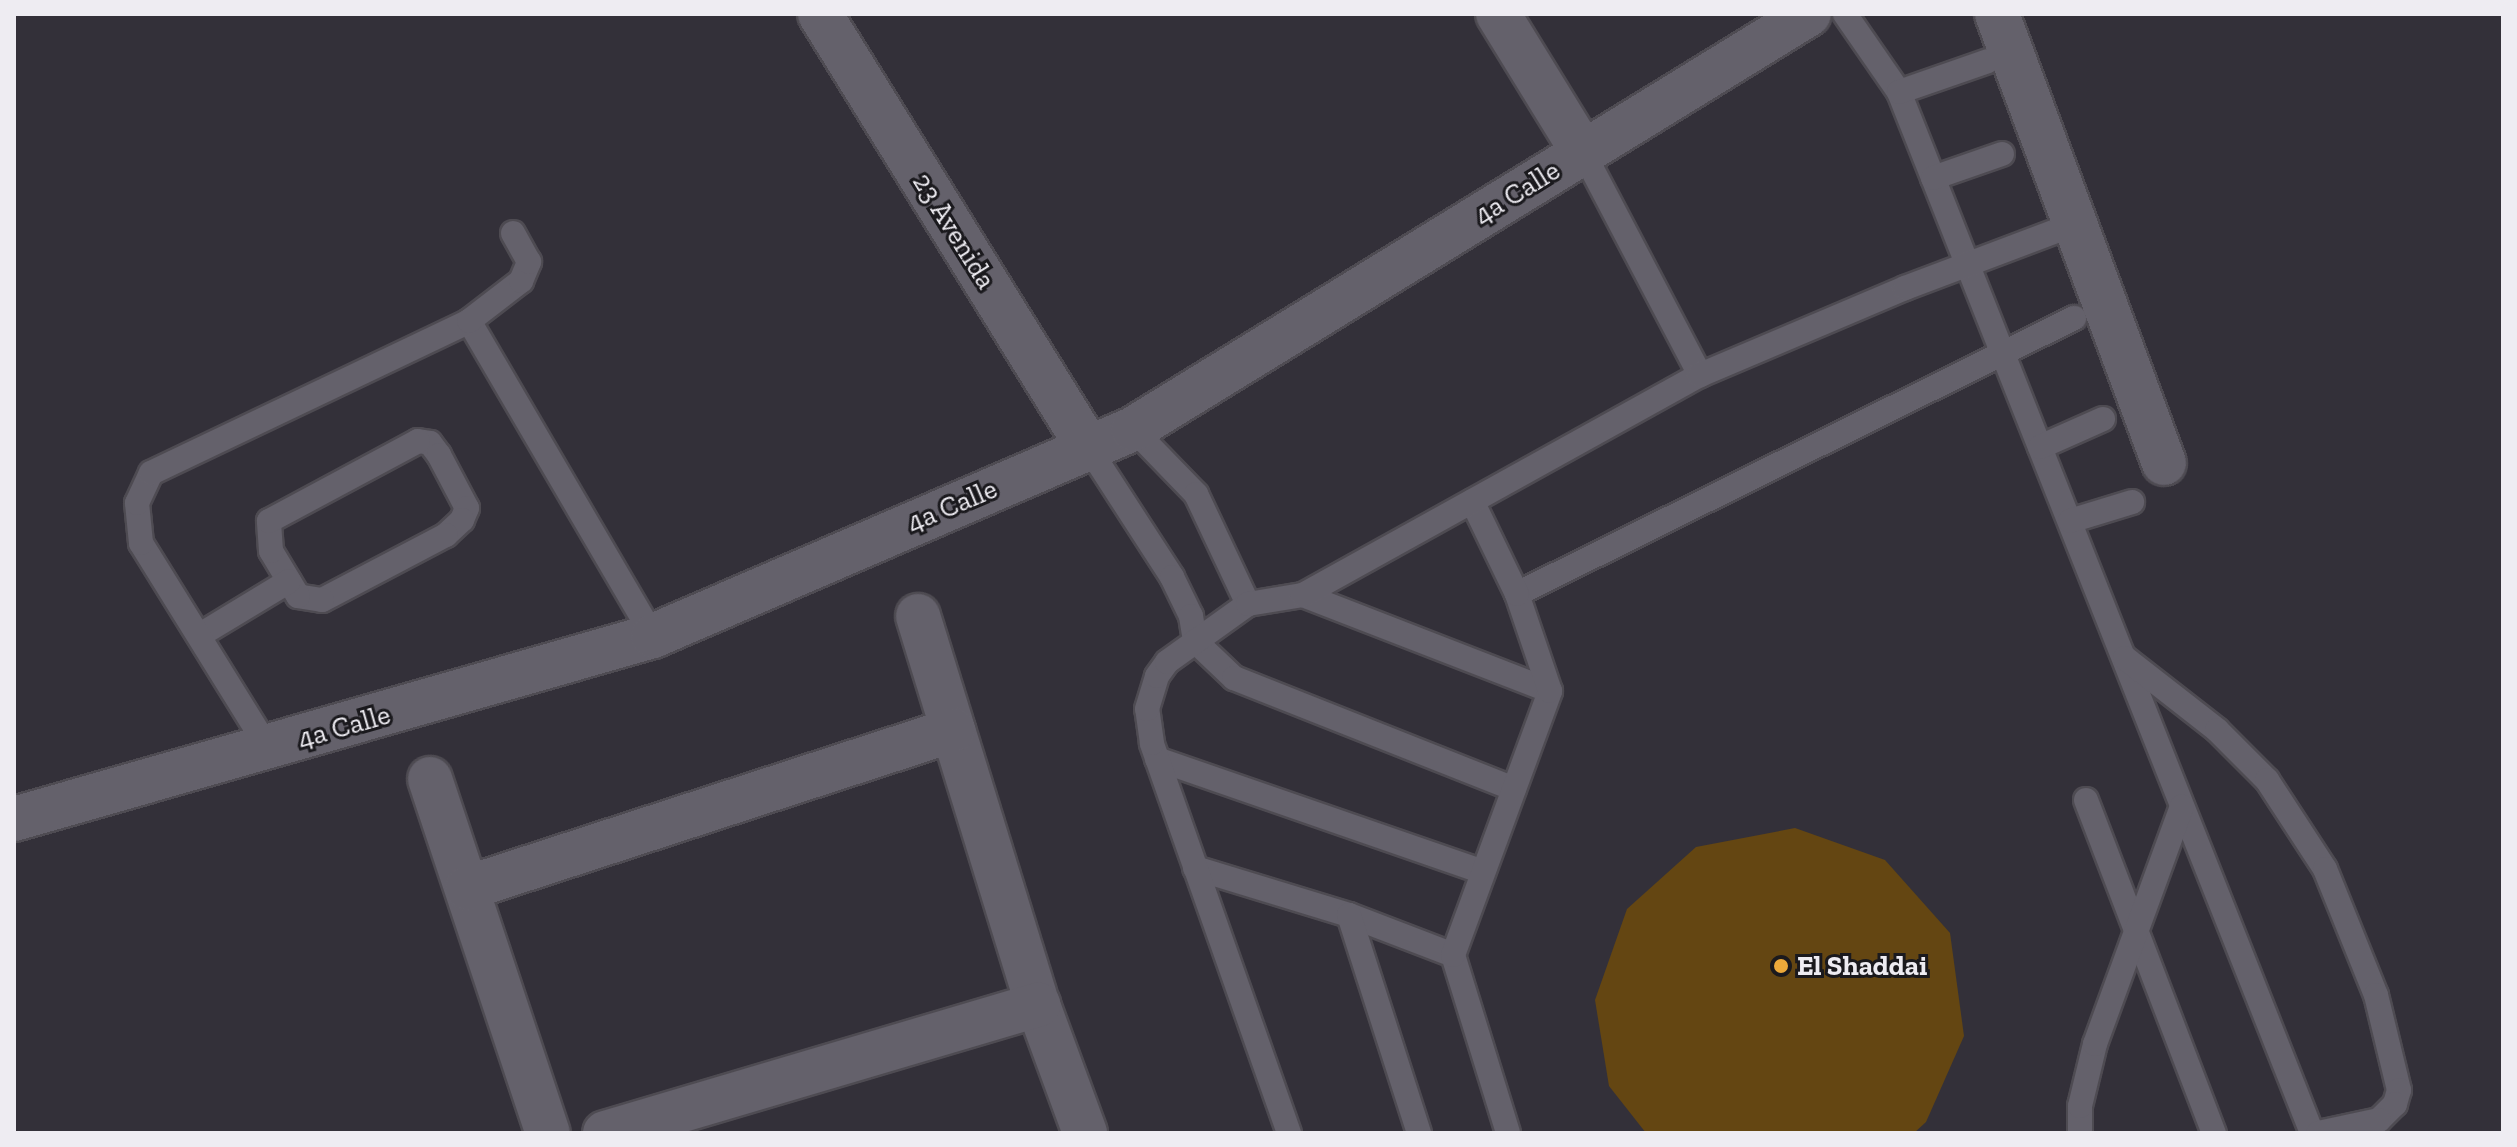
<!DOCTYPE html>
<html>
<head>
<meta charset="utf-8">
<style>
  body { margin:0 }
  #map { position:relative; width:2517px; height:1147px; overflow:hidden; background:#333039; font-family:"Zilla Slab",serif }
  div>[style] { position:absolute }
  .building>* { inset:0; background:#644612 }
  .roads { filter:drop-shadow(2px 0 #4e4b52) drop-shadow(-2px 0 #4e4b52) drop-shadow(0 2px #4e4b52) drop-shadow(0 -2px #4e4b52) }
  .service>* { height:24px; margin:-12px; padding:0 12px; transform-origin:12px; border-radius:12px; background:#64616b }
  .minor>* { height:44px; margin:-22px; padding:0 22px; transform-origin:22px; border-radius:22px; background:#64616b }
  .tertiary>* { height:44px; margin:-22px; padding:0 22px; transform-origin:22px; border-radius:22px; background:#64616b }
  .dots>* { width:22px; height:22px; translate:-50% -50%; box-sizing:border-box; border:4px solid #1a191d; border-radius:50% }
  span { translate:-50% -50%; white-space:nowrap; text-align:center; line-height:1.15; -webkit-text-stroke:6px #1a191d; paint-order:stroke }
  .street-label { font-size:28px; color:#eeecf2 }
  .poi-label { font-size:28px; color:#eeecf2; font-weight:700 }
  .left { translate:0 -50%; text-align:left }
  .frame { position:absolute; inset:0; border:16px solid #eeecf2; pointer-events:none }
</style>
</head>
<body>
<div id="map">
  <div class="building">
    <div style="clip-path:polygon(1795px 828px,1885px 860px,1950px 933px,1964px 1036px,1926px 1122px,1914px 1133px,1646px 1133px,1609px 1086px,1595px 1000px,1627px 909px,1696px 847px)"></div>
  </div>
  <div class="roads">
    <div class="service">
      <div style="left:1845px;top:14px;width:95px;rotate:55.3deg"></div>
      <div style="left:1899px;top:92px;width:1120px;rotate:68.36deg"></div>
      <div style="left:1899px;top:92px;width:94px;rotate:-19.2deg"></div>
      <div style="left:1583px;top:152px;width:252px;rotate:62.3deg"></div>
      <div style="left:1933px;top:178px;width:73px;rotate:-19.2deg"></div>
      <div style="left:469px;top:321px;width:365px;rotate:59.7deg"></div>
      <div style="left:1133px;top:429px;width:91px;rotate:45.9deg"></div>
      <div style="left:1196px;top:494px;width:122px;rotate:64.7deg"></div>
      <div style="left:418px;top:441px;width:12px;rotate:9deg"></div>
      <div style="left:430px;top:443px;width:15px;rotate:53deg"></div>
      <div style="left:439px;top:455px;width:60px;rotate:62.2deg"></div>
      <div style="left:467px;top:508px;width:13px;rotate:113deg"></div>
      <div style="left:462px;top:520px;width:22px;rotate:137deg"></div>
      <div style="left:446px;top:535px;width:140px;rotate:152.3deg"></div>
      <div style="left:322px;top:600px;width:24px;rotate:-171deg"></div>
      <div style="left:298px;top:596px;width:52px;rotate:-121deg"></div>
      <div style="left:271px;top:551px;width:30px;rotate:-94deg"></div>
      <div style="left:269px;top:521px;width:169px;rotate:-28.2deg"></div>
      <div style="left:1088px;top:447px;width:155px;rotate:57.1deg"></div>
      <div style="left:1172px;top:577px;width:43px;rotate:64deg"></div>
      <div style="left:1191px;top:616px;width:25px;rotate:81deg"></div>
      <div style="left:1195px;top:641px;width:54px;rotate:43.5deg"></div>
      <div style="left:1234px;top:678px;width:301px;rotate:21.6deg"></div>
      <div style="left:2040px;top:447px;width:69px;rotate:-24deg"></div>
      <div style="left:2070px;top:521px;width:65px;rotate:-17deg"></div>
      <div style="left:1517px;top:594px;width:622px;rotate:-26.36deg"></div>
      <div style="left:1303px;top:595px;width:265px;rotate:21.2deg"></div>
      <div style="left:200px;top:635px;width:104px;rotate:-31.2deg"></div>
      <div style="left:2125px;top:658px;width:117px;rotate:38deg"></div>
      <div style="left:2217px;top:730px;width:71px;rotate:45deg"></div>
      <div style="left:2267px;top:780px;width:106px;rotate:56.9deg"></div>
      <div style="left:2325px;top:869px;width:136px;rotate:68deg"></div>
      <div style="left:2376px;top:995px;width:98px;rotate:76.4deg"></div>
      <div style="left:2399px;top:1090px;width:15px;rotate:106deg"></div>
      <div style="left:2395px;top:1104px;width:23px;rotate:135deg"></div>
      <div style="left:2379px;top:1120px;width:62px;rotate:168deg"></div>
      <div style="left:268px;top:748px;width:241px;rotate:-121.8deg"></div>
      <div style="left:141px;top:543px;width:40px;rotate:-95.7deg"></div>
      <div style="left:137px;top:503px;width:33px;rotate:-65deg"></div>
      <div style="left:151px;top:473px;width:352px;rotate:-25.5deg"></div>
      <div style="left:469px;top:321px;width:66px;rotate:-37.6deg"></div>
      <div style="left:521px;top:281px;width:21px;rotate:-67deg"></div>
      <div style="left:529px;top:262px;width:33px;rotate:-119deg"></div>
      <div style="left:1157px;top:759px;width:345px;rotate:19.1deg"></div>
      <div style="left:2086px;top:800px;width:357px;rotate:69deg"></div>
      <div style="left:1195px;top:868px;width:161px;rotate:17deg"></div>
      <div style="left:1349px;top:915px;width:111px;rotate:21deg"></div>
      <div style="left:1453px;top:955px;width:186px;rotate:72.8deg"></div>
      <div style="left:1349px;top:915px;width:229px;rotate:72.2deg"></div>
      <div style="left:1453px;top:955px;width:281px;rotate:-69.8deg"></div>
      <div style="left:1550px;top:691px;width:102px;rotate:-108.8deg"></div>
      <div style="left:1517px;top:594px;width:103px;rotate:-115.8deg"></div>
      <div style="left:1289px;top:1133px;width:413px;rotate:-109.4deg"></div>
      <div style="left:1152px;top:743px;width:34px;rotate:-98deg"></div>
      <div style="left:1147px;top:709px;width:34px;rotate:-73deg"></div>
      <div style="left:1157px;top:676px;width:17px;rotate:-54deg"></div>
      <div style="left:1167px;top:662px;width:100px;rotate:-35.6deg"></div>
      <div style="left:1248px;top:604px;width:56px;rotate:-9.3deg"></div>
      <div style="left:1303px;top:595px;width:454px;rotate:-29deg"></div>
      <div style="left:1700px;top:375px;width:223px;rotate:-23deg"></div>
      <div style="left:1905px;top:288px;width:158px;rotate:-20.7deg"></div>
      <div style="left:2080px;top:1133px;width:27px;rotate:-90deg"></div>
      <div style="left:2080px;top:1106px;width:64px;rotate:-76.4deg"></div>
      <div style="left:2095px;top:1044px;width:253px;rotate:-69.9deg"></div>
    </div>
    <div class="minor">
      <div style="left:820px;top:14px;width:509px;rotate:58.25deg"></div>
      <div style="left:1498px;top:14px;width:162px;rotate:58.4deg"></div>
      <div style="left:1997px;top:14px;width:479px;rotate:69.6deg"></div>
      <div style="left:918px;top:616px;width:407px;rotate:72.9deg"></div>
      <div style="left:1038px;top:1005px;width:136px;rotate:69.8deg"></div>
      <div style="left:430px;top:779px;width:373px;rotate:71.6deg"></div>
      <div style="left:467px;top:888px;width:511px;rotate:-18.01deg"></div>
      <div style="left:605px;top:1133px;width:452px;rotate:-16.5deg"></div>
    </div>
    <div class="tertiary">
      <div style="left:14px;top:819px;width:665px;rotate:-15.98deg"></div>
      <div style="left:653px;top:636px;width:523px;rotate:-23.33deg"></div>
      <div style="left:1133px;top:429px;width:793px;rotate:-31.55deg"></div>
    </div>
  </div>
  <div class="dots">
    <div style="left:1781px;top:966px;background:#eca93a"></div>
  </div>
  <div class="street-label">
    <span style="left:1517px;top:193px;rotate:-32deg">4a Calle</span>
    <span style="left:954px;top:231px;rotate:58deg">23 Avenida</span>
    <span style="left:952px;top:506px;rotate:-23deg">4a Calle</span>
    <span style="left:344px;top:727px;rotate:-16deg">4a Calle</span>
  </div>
  <div class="poi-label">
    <span class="left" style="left:1797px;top:966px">El Shaddai</span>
  </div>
  <div class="frame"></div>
</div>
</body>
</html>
